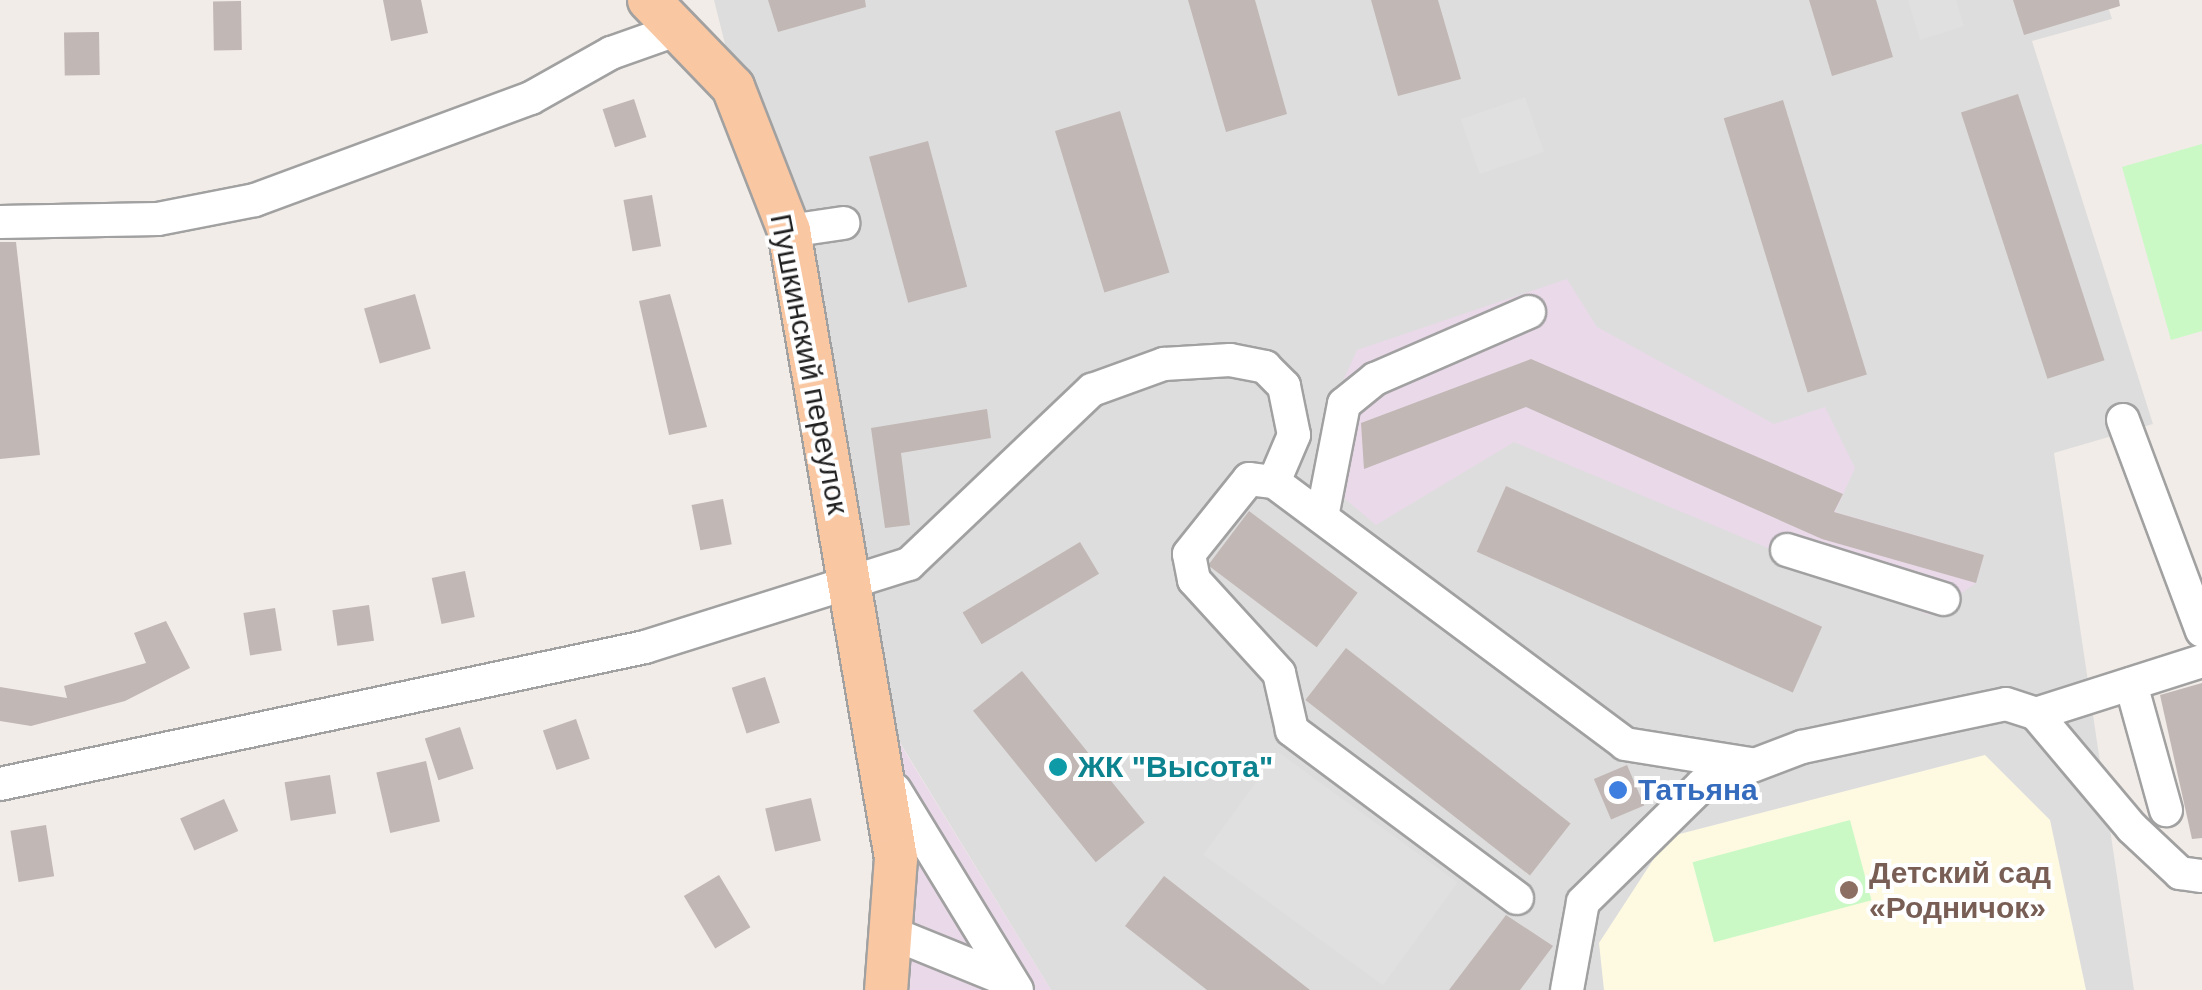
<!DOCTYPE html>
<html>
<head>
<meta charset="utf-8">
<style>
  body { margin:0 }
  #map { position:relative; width:2202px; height:990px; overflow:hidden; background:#f1ece7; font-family:Arial,sans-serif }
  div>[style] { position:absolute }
  .residential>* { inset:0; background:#deddde }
  .industrial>* { inset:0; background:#ead9e9 }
  .education>* { inset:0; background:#fefae2 }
  .park>* { inset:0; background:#caf9c6; transform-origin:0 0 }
  .parking>* { inset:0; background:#e0e0e0; transform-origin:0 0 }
  .building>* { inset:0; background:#c1b7b4; transform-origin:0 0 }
  .roads { filter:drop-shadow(2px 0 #a1a1a1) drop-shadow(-2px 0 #a1a1a1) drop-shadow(0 2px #a1a1a1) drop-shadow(0 -2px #a1a1a1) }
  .minor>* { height:32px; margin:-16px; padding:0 16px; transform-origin:16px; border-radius:16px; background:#fff }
  .major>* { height:42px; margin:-21px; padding:0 21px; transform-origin:21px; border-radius:21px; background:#fac7a3 }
  .dots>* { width:28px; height:28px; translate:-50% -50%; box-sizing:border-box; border:5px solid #fff; border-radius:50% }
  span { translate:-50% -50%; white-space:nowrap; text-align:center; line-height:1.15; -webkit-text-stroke:8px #fff; paint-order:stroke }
  .street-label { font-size:30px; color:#202020 }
  .culture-label { font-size:30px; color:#0d838f; font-weight:700 }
  .left { translate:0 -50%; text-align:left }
  .shop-label { font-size:30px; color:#366cbe; font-weight:700 }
  .education-label { font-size:30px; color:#785e54; font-weight:700 }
</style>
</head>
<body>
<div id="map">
  <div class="residential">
    <div style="clip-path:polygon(714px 0,2106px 0,2112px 19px,2032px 41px,2153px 424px,2054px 453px,2134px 990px,1051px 990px,899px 741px)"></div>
  </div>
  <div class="industrial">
    <div style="clip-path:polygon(1567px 279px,1597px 327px,1774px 424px,1825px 407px,1855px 468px,1835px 512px,1984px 555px,1976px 583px,1929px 615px,1514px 442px,1376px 525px,1338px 493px,1333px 403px,1357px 350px)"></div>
    <div style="clip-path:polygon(899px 742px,1051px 990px,906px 990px,911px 921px)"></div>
  </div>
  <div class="education">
    <div style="clip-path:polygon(1985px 755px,2050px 820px,2086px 990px,1604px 990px,1599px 943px,1668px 837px)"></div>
  </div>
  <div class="park">
    <div style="clip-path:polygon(2202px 144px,2202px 331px,2171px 340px,2122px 167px)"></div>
    <div style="left:1850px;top:820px;width:83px;height:163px;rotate:75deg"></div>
  </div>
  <div class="parking">
    <div style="clip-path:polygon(1908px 0,1956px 0,1964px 26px,1920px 40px)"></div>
    <div style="left:1525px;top:97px;width:58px;height:68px;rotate:71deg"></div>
    <div style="left:1278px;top:752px;width:222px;height:127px;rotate:36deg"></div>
  </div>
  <div class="building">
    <div style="clip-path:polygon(383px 0,421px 0,428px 33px,391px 41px)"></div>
    <div style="clip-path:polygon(768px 0,865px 0,866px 7px,778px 32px)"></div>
    <div style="clip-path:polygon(1188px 0,1255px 0,1287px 114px,1226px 132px)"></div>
    <div style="clip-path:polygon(1371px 0,1438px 0,1461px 79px,1398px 96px)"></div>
    <div style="clip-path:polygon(1809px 0,1876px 0,1893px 57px,1832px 76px)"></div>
    <div style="clip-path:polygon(2013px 0,2119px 0,2120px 6px,2024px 35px)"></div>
    <div style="left:241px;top:1px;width:49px;height:28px;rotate:89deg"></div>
    <div style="left:99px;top:32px;width:43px;height:35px;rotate:89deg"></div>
    <div style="left:2018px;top:94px;width:280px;height:60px;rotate:72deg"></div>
    <div style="left:634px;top:99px;width:40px;height:33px;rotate:72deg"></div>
    <div style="left:1783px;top:100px;width:287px;height:62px;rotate:73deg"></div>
    <div style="left:1120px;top:111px;width:169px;height:68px;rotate:73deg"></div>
    <div style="left:928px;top:141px;width:151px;height:61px;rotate:75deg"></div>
    <div style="left:652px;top:195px;width:52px;height:29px;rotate:80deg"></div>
    <div style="clip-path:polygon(0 242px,16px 242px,40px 455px,0 459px)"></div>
    <div style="left:415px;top:294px;width:57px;height:53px;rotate:74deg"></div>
    <div style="clip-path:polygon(670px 294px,707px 427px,669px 435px,639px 301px)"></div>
    <div style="clip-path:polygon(1531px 359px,1843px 494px,1834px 512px,1984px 555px,1976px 583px,1822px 539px,1526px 407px,1364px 469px,1361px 423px)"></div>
    <div style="clip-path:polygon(987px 409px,991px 438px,901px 453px,910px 525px,885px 528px,871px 428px)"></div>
    <div style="left:1506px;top:486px;width:346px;height:72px;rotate:24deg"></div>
    <div style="left:723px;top:499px;width:46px;height:32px;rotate:79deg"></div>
    <div style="left:1249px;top:511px;width:136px;height:68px;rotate:37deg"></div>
    <div style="left:1080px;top:542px;width:37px;height:137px;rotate:59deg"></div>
    <div style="left:465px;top:571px;width:47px;height:34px;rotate:78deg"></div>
    <div style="left:369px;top:605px;width:36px;height:37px;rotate:82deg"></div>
    <div style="left:275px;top:608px;width:43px;height:32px;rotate:81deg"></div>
    <div style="clip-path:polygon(166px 621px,190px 668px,125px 701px,31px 726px,0 721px,0 687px,67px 698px,64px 686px,146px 663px,134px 633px)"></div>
    <div style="left:1346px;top:648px;width:285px;height:66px;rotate:38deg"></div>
    <div style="left:1022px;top:671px;width:195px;height:63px;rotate:51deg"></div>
    <div style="left:765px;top:677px;width:48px;height:35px;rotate:72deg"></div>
    <div style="clip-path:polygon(2202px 683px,2202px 838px,2192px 839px,2160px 695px)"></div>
    <div style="left:576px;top:719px;width:42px;height:35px;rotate:71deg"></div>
    <div style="left:460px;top:727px;width:44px;height:37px;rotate:72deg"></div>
    <div style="left:426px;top:761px;width:62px;height:51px;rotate:77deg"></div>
    <div style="left:1627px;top:765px;width:44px;height:36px;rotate:67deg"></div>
    <div style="left:330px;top:775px;width:39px;height:46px;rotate:81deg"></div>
    <div style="left:811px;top:798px;width:44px;height:47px;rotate:77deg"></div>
    <div style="left:224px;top:799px;width:35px;height:48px;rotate:66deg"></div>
    <div style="left:46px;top:825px;width:52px;height:36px;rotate:81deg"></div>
    <div style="left:719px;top:875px;width:61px;height:41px;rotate:59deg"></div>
    <div style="clip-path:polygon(1164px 876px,1310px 990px,1207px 990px,1125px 926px)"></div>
    <div style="clip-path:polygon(1506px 915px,1553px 946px,1520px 990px,1449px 990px)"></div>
  </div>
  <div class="roads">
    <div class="minor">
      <div style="left:0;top:222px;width:158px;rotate:-1.1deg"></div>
      <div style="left:158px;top:219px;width:99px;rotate:-11.1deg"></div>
      <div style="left:255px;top:200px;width:294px;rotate:-20.3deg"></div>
      <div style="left:531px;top:98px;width:92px;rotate:-29.4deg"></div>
      <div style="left:611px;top:53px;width:69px;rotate:-19.5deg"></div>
      <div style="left:789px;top:231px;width:55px;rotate:-8.4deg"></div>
      <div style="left:2123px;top:420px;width:225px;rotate:69.5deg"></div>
      <div style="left:1322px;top:517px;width:115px;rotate:-79deg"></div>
      <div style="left:1344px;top:404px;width:40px;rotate:-39deg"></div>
      <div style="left:1375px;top:379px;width:168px;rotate:-23.5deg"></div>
      <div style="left:1787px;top:550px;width:164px;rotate:17.4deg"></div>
      <div style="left:2131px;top:684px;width:131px;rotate:74.5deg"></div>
      <div style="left:2036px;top:714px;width:174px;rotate:-17.7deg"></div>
      <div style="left:0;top:784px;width:659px;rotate:-11.99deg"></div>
      <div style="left:645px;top:647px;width:277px;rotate:-17.5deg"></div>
      <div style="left:909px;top:564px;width:253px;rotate:-43.6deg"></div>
      <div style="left:1092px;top:390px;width:77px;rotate:-19.9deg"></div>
      <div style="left:1164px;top:364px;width:66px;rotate:-3.5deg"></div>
      <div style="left:1230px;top:360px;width:36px;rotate:11deg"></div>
      <div style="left:1265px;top:367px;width:27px;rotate:45deg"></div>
      <div style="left:1284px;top:386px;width:50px;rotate:78.5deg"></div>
      <div style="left:1294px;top:435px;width:51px;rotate:113.1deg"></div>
      <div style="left:895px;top:790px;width:234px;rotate:58.6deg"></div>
      <div style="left:1517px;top:898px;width:281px;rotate:-143.3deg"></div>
      <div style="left:1292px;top:730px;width:58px;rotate:-102.8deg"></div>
      <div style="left:1279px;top:673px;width:126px;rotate:-132.4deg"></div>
      <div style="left:1194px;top:580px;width:26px;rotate:-101deg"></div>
      <div style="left:1189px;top:554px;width:96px;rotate:-51.3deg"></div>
      <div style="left:1249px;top:479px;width:25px;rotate:7deg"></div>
      <div style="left:1274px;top:482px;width:438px;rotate:36.7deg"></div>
      <div style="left:1625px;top:744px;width:127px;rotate:9.1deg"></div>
      <div style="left:894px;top:934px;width:120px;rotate:22.1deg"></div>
      <div style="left:1567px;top:990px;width:89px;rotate:-79.7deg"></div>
      <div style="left:1583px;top:902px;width:167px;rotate:-44.5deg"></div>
      <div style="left:1702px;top:785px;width:107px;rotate:-20.8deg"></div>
      <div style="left:1802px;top:747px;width:208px;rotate:-11.9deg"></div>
      <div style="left:2006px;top:704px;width:32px;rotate:18deg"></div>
      <div style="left:2036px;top:714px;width:149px;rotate:49.9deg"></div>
      <div style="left:2132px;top:828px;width:66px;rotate:43.2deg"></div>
      <div style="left:2180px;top:873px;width:22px;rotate:8deg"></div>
    </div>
    <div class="major">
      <div style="left:649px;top:0;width:121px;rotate:46deg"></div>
      <div style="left:733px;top:87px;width:155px;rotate:68.7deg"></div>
      <div style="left:789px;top:231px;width:636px;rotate:80.32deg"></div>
      <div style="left:896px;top:858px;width:132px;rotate:94.3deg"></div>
    </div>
  </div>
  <div class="dots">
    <div style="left:1058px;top:767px;background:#0f9aa8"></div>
    <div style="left:1618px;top:790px;background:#3f7fe0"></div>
    <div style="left:1849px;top:890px;background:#8d6e63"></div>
  </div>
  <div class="street-label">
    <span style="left:809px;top:364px;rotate:79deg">Пушкинский переулок</span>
  </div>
  <div class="culture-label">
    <span class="left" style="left:1078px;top:767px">ЖК "Высота"</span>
  </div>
  <div class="shop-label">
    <span class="left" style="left:1638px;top:790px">Татьяна</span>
  </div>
  <div class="education-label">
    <span class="left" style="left:1869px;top:890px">Детский сад<br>«Родничок»</span>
  </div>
</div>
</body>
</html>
